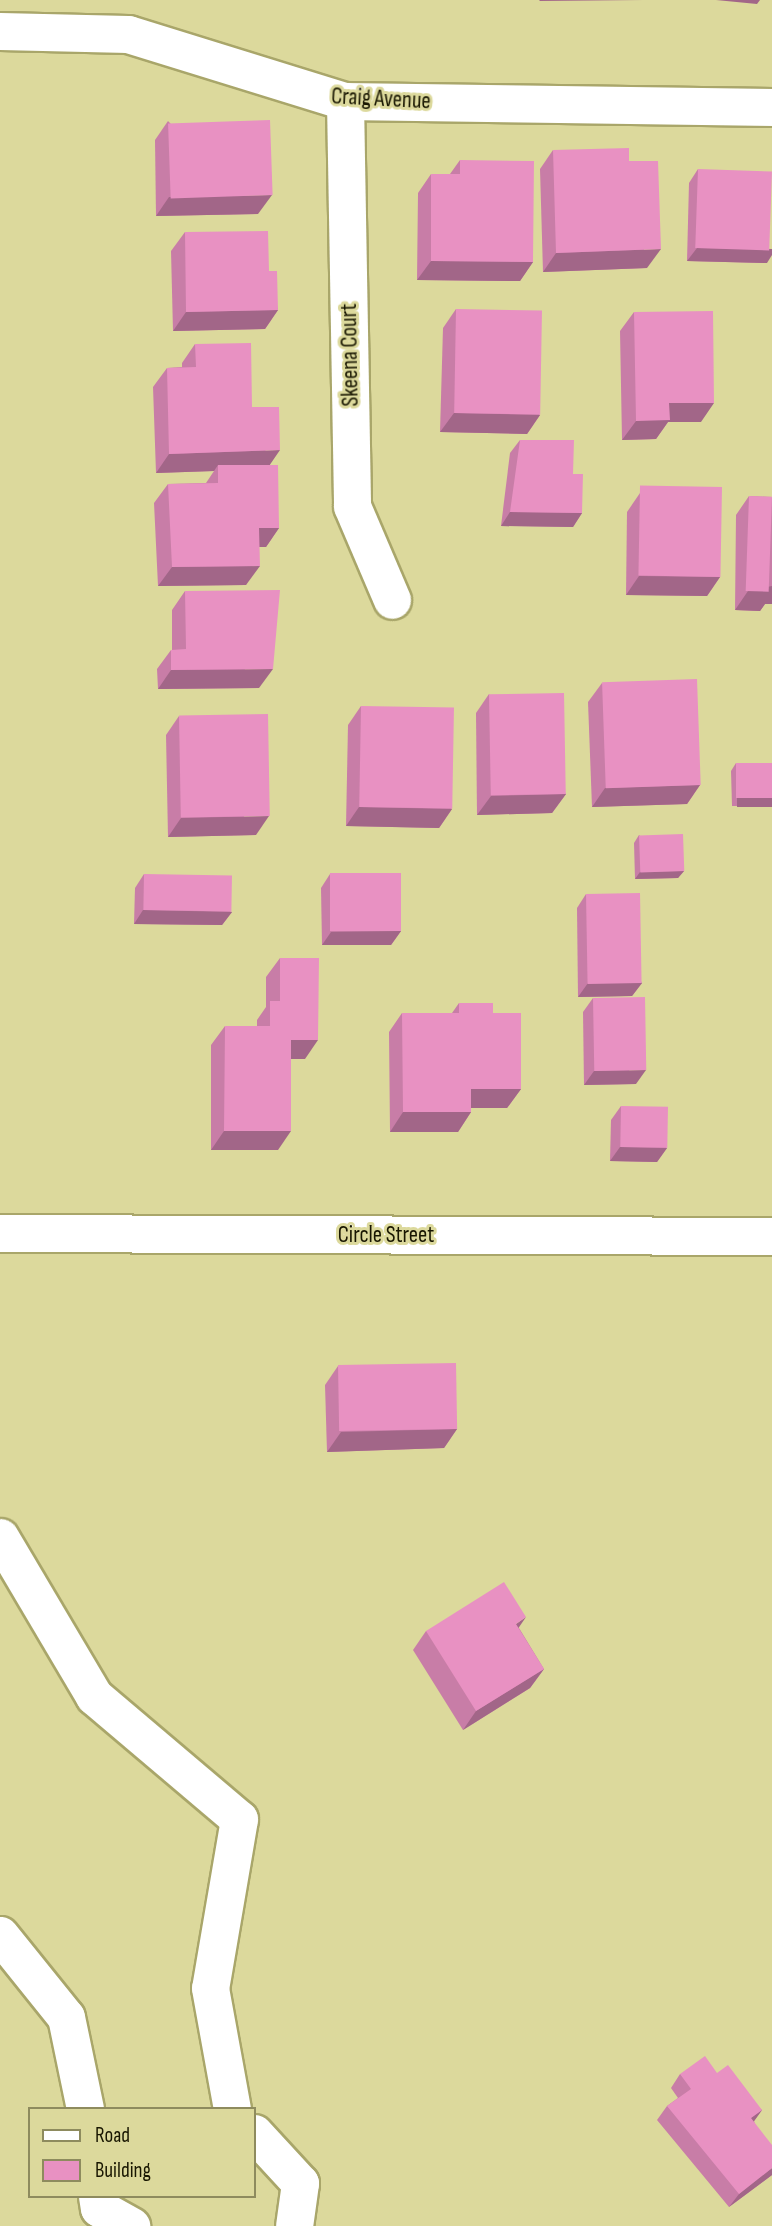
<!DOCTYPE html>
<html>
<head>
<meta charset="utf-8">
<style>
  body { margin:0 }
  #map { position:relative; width:772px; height:2226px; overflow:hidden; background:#dcd99c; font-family:"Sofia Sans Condensed",sans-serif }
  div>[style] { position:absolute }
  .roads { filter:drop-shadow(2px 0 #a9a66a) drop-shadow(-2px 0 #a9a66a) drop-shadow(0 2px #a9a66a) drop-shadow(0 -2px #a9a66a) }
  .minor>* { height:37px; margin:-18.5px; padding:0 18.5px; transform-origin:18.5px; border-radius:18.5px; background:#fff }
  .wall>* { inset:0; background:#c87da7 }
  .shaded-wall>* { inset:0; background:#a26688; transform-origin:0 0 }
  .building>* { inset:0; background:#e891c2; transform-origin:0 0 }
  span { translate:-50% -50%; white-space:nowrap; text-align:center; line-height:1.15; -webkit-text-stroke:6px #dcd99c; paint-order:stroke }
  .street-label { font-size:23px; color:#181601 }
  .legend { position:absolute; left:28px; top:2107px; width:228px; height:91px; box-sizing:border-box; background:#dcd99c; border:2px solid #8e8b5e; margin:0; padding:9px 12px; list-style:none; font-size:21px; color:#181601 }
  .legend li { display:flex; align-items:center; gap:14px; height:35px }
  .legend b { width:35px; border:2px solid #8e8b5e }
</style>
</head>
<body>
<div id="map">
  <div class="roads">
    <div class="minor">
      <div style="left:0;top:31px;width:128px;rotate:1.3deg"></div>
      <div style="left:128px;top:34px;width:227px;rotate:17.2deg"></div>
      <div style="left:345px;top:101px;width:427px;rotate:0.8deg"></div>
      <div style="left:345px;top:101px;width:405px;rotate:89deg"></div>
      <div style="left:352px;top:506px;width:102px;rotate:66.9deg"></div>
      <div style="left:0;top:1233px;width:772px;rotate:0.22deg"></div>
      <div style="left:0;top:1537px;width:185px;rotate:59.4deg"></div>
      <div style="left:94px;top:1696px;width:190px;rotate:40.3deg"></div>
      <div style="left:239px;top:1819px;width:171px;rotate:99.7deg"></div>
      <div style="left:210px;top:1988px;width:123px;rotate:79.7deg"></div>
      <div style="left:0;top:1935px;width:105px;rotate:51.2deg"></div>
      <div style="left:66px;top:2017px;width:94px;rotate:78.3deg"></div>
      <div style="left:254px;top:2133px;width:68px;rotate:47.4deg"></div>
      <div style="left:300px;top:2183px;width:43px;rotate:97.9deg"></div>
      <div style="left:97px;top:2196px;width:12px;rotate:81deg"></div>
      <div style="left:99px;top:2208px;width:37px;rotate:29deg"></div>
    </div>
  </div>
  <div class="wall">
    <div style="clip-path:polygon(168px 121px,258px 214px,156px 216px,155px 140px)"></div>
    <div style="clip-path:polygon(553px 150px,629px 161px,647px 268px,543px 272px,540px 169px)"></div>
    <div style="clip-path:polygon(460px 160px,533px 262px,520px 281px,417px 280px,418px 193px,431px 174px,450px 174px)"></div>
    <div style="clip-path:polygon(698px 169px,767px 263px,687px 261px,689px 183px)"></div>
    <div style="clip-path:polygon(185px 232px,269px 271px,278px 310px,265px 329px,173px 331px,171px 251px)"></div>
    <div style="clip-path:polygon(456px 309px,540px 415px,527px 434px,440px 432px,443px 328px)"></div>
    <div style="clip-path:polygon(634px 312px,701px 422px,668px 422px,656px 439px,622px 440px,620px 331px)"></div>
    <div style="clip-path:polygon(195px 344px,252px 407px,270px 465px,279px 528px,266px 547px,259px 547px,246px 585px,158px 586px,154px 503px,168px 484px,206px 483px,214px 471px,156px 473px,153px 387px,167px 368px,182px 367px,182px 363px)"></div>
    <div style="clip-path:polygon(520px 440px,582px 513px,573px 527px,501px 526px,510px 453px)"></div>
    <div style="clip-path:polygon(640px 493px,720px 577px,707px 596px,626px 595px,627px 512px)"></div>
    <div style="clip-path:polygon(749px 496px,772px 497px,772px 604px,765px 604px,760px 611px,735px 610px,736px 515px)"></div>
    <div style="clip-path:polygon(185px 591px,259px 688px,158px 689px,157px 669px,171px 650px,172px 650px,172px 610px)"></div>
    <div style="clip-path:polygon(602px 683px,700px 785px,687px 804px,592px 807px,588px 702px)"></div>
    <div style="clip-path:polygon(489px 694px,566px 794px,552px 813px,477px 815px,476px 713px)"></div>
    <div style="clip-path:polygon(361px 706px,452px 809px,439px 828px,346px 826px,348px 725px)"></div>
    <div style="clip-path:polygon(179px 716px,256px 835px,168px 837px,166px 735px)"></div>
    <div style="clip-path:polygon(736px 763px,772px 806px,732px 806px,731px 771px)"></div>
    <div style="clip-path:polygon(639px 835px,684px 871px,678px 878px,635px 879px,634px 843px)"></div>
    <div style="clip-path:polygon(144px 874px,232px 912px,222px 925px,134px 924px,135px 888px)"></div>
    <div style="clip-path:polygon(330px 874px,401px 931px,391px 945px,322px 945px,321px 888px)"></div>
    <div style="clip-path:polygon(586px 894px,642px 983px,632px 996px,578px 997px,577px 908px)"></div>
    <div style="clip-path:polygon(280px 958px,305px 1059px,291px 1059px,278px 1150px,211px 1150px,211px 1045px,225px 1026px,257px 1026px,257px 1020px,266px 1007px,266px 977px)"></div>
    <div style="clip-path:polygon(593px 998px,636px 1084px,584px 1085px,583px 1012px)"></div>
    <div style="clip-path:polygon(459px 1003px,493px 1013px,521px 1089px,507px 1108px,471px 1108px,471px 1112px,458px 1132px,390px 1132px,389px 1032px,402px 1013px,452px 1013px)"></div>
    <div style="clip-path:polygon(621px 1106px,667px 1148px,657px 1162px,610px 1161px,611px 1120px)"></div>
    <div style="clip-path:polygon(338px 1366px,457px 1429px,444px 1448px,327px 1452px,325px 1385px)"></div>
    <div style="clip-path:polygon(519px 1628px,544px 1669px,530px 1688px,463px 1730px,413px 1650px,426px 1631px)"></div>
    <div style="clip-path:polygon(717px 2073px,762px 2110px,754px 2121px,772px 2175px,729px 2207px,657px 2120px,667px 2106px,678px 2098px,671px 2088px,680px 2074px)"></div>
  </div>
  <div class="shaded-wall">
    <div style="clip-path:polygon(540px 0,643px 0,539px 1px)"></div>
    <div style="clip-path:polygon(716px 0,760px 0,757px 4px)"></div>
    <div style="clip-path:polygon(272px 195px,258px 214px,156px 216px,169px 197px)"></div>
    <div style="clip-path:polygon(697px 248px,772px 249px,772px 255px,767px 263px,687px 261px)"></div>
    <div style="clip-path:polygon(661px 249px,647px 268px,543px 272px,556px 253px)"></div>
    <div style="clip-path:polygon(431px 261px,533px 262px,520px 281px,417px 280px)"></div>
    <div style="clip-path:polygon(278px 310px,265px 329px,173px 331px,186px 312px)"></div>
    <div style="clip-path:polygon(669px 403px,714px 403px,701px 422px,668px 422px,656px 439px,622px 440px,636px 421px)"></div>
    <div style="clip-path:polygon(454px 413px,540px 415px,527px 434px,440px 432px)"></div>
    <div style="clip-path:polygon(280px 450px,267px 469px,218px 465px,214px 471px,156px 473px,169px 454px)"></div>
    <div style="clip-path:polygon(510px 512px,582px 513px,573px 527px,501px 526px)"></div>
    <div style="clip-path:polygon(259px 528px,279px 528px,266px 547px,246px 547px)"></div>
    <div style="clip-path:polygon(260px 566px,246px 585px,158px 586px,172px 567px)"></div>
    <div style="clip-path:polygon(639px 576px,720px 577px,707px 596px,626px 595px)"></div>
    <div style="clip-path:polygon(772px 586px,772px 604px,765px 604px,760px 611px,735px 610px,748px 591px)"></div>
    <div style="clip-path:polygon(273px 669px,259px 688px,158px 689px,171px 670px)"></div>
    <div style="clip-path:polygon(700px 785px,687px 804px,592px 807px,605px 788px)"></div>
    <div style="clip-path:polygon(566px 794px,552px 813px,477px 815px,491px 796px)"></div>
    <div style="left:737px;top:798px;width:35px;height:9px"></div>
    <div style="clip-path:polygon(359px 807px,452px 809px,439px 828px,346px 826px)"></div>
    <div style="clip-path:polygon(269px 816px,256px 835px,168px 837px,181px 818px)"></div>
    <div style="clip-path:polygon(684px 871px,678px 878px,635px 879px,640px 872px)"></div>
    <div style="clip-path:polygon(143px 910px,232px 912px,222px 925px,134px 924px)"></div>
    <div style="clip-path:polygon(401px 931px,391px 945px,322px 945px,331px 932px)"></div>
    <div style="clip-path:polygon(588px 983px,642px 983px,632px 996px,578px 997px)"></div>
    <div style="clip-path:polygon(291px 1040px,318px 1040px,305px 1059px,278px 1059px)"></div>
    <div style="clip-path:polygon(646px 1070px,636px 1084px,584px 1085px,594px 1071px)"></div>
    <div style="clip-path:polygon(471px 1089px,521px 1089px,507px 1108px,458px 1108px)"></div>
    <div style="clip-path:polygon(403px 1112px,471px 1112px,458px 1132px,390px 1132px)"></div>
    <div style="clip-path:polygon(224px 1131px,291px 1131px,278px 1150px,211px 1150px)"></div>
    <div style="clip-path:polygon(620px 1147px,667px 1148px,657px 1162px,610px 1161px)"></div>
    <div style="clip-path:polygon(457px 1429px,444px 1448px,327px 1452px,341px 1432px)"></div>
    <div style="clip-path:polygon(526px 1617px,513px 1636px,516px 1624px)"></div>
    <div style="clip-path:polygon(544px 1669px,530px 1688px,463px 1730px,476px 1711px)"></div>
    <div style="clip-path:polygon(762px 2110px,752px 2124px,751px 2118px)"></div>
    <div style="clip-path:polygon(772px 2168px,772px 2175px,729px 2207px,739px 2194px)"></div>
  </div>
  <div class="building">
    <div style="left:270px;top:120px;width:75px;height:102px;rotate:88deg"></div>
    <div style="clip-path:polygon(629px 148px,629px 161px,658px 161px,661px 249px,556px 253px,553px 150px)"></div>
    <div style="clip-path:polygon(460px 160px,534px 161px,533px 262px,431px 261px,431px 174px,460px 174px)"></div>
    <div style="left:698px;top:169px;width:74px;height:79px;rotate:2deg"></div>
    <div style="clip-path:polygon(268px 231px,269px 271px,277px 271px,278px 310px,186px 312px,185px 232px)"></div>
    <div style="left:456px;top:309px;width:86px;height:104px;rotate:1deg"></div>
    <div style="clip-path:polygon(713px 311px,714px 403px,669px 403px,670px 420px,636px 421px,634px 312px)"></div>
    <div style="clip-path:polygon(251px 343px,252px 407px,279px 407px,280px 450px,169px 454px,167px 368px,196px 367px,195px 344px)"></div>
    <div style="clip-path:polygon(520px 440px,574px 440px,573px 474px,583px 474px,582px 513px,510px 512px)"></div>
    <div style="clip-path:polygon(218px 465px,278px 465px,279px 528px,259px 528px,260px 566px,172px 567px,168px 484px,218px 483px)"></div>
    <div style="left:722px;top:487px;width:90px;height:82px;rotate:91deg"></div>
    <div style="left:749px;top:496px;width:23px;height:95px;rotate:2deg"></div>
    <div style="clip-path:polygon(280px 590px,273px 669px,171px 670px,171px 650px,186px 649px,185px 591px)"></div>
    <div style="left:697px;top:679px;width:106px;height:95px;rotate:88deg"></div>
    <div style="left:564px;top:693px;width:101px;height:75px;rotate:89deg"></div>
    <div style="left:361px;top:706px;width:93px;height:101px;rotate:1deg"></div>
    <div style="left:268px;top:714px;width:102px;height:89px;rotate:89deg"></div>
    <div style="left:736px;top:763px;width:36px;height:35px"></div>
    <div style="left:683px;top:834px;width:37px;height:44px;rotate:88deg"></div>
    <div style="left:401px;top:873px;width:58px;height:71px;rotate:90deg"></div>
    <div style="left:144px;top:874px;width:88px;height:36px;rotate:1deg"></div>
    <div style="left:640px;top:893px;width:90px;height:54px;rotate:89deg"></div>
    <div style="clip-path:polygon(280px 958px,319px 958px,318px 1040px,291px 1040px,291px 1131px,224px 1131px,225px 1026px,270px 1026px,270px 1001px,280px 1001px)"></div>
    <div style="left:645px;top:997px;width:73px;height:52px;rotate:89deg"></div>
    <div style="clip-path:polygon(459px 1003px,493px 1003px,493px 1013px,521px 1013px,521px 1089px,471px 1089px,471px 1112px,403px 1112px,402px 1013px,459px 1013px)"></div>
    <div style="left:621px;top:1106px;width:47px;height:41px;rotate:1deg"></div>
    <div style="left:456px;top:1363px;width:66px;height:118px;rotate:89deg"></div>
    <div style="clip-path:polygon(504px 1582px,526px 1617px,516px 1624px,544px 1669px,476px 1711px,426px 1631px)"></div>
    <div style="clip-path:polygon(705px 2056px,717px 2073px,728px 2065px,762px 2110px,751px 2118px,772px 2145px,772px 2168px,739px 2194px,667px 2106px,691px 2089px,680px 2074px)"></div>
  </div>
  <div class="street-label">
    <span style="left:381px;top:99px;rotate:3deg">Craig Avenue</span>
    <span style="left:350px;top:355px;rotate:-91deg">Skeena Court</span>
    <span style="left:386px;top:1235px">Circle Street</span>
  </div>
  <ul class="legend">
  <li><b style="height:9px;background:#fff"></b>Road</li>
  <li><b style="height:19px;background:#e891c2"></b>Building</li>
  </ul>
</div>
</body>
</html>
